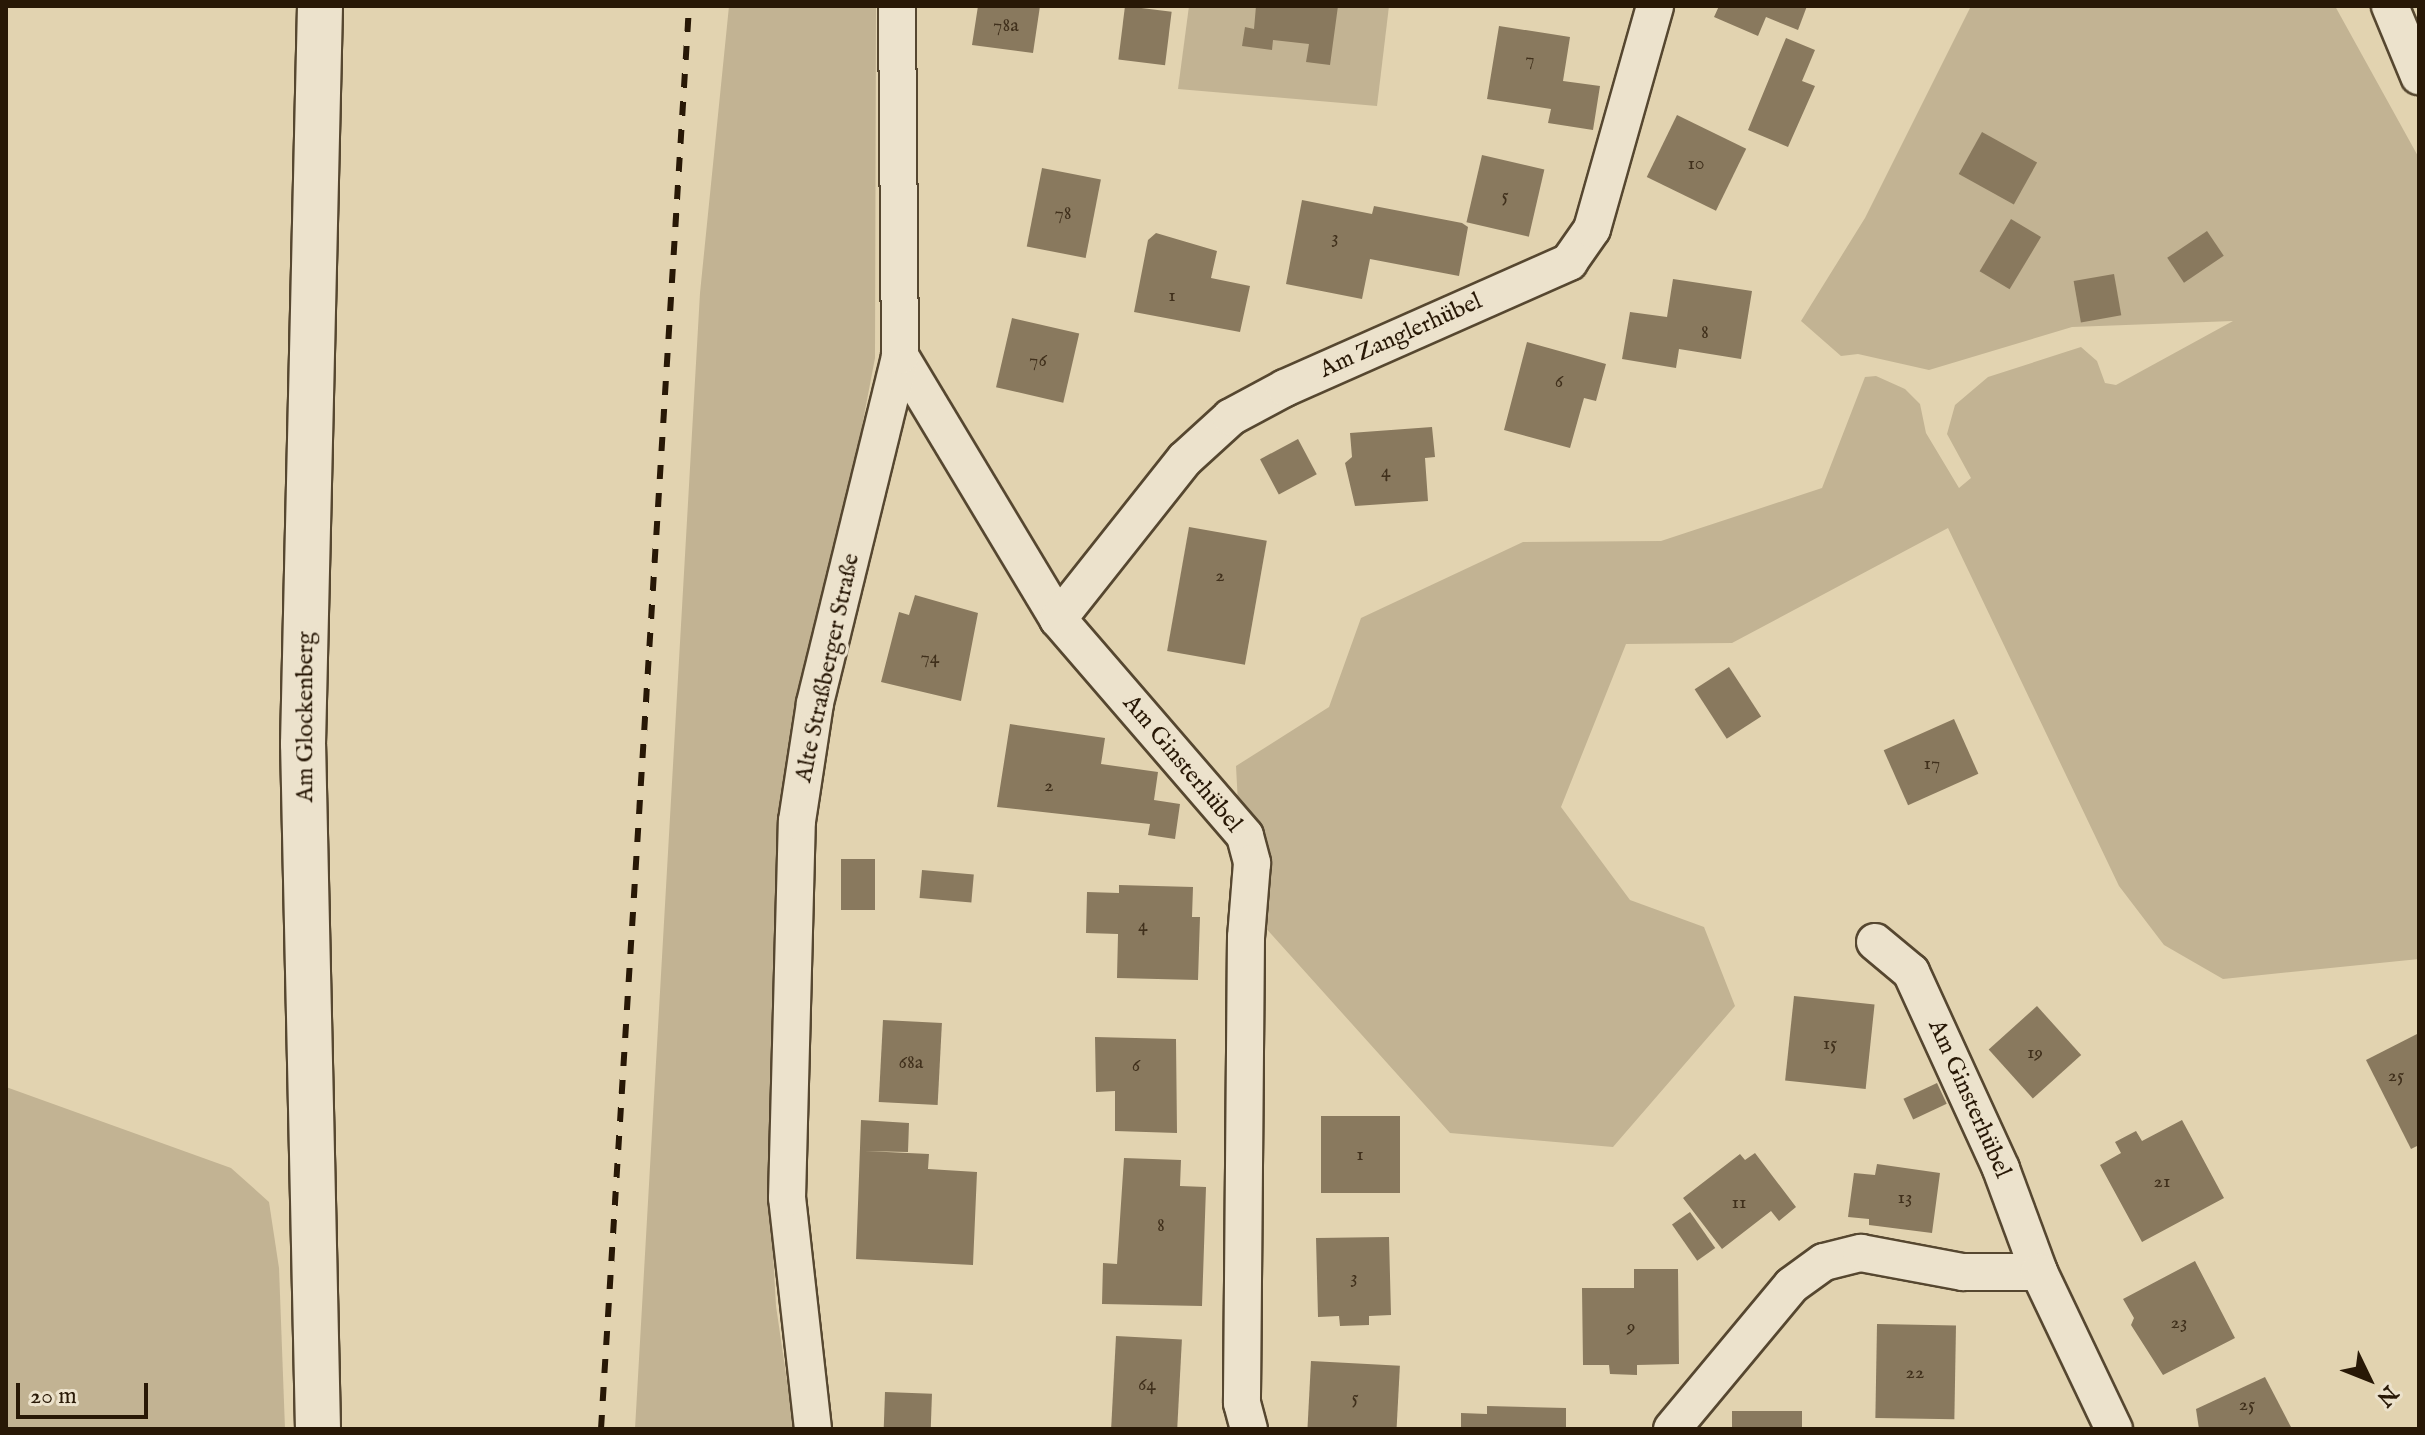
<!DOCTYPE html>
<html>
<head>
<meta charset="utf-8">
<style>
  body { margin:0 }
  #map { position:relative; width:2425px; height:1435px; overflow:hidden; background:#e2d3b0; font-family:"IM FELL English",serif }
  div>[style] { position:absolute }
  .green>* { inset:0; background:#c2b393 }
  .building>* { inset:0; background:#89795e; transform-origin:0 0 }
  .roads { filter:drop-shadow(2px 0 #564730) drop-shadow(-2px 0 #564730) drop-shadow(0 2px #564730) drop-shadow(0 -2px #564730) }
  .minor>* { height:36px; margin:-18px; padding:0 18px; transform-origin:18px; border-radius:18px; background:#ece2cc }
  .secondary>* { height:44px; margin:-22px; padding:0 22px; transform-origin:22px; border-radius:22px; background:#ece2cc }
  .rail>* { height:6px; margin-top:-3px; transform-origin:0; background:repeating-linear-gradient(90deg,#281806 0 14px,transparent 0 28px) }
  span { translate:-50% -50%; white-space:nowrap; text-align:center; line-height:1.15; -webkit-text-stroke:7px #ece2cc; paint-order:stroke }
  .number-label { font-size:20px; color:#40301c }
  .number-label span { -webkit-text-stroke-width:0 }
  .street-label { font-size:24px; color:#281806 }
  .frame { position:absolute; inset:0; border:8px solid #281806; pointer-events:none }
  .north { position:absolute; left:2329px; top:1339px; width:80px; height:80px; -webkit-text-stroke:6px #ece2cc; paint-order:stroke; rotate:133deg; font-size:22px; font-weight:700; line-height:32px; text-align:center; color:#281806 }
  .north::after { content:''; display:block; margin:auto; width:28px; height:36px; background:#281806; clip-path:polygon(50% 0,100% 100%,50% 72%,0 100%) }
  .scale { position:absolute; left:16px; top:1383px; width:132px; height:36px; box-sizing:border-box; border:4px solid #281806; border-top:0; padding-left:10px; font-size:24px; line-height:28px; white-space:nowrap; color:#281806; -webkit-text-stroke:6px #ece2cc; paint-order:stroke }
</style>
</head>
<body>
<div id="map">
  <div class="green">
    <div style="clip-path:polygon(729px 6px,876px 6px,875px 358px,847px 505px,792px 736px,774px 924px,768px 1164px,776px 1306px,794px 1429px,635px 1429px,700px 293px)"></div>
    <div style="clip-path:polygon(1189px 6px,1389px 6px,1377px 106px,1178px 89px)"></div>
    <div style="clip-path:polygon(1971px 6px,2335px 6px,2419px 158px,2419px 959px,2223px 979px,2164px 945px,2119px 886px,1948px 528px,1732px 643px,1626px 644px,1561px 807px,1630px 900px,1704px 927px,1735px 1006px,1613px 1147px,1450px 1133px,1263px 925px,1238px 804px,1236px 766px,1329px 707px,1361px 618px,1523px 542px,1661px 541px,1822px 488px,1865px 377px,1876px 376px,1905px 389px,1920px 404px,1926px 433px,1959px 488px,1971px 478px,1947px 434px,1955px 405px,1988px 377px,2081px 347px,2097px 361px,2105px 383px,2116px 385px,2233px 321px,2072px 327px,1929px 370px,1858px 354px,1841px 356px,1801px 321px,1865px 218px)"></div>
    <div style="clip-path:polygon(6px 1087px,231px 1168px,269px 1202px,279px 1268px,285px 1429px,6px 1429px)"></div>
  </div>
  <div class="building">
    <div style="clip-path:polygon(978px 6px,1040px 6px,1033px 53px,972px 45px)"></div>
    <div style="left:1125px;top:6px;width:47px;height:54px;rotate:7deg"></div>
    <div style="clip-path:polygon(1256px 6px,1338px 6px,1330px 65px,1306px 62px,1309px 44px,1273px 40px,1272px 50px,1242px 46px,1245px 27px,1254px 29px)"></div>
    <div style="clip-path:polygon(1719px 6px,1807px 6px,1798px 30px,1766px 17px,1758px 36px,1714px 17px)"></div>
    <div style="clip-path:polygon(1499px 26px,1570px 37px,1563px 81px,1600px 86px,1593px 130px,1548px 123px,1551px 109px,1487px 99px)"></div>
    <div style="clip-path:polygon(1786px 38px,1815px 50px,1802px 81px,1815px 86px,1788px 147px,1748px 130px)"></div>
    <div style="left:1677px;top:115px;width:77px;height:69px;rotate:26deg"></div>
    <div style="left:1982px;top:132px;width:63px;height:48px;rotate:29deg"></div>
    <div style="left:1482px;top:155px;width:64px;height:69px;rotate:13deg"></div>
    <div style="left:1042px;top:168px;width:60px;height:80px;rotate:11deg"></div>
    <div style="clip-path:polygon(1302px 200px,1372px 214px,1374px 206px,1462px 223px,1468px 227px,1459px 276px,1370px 259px,1362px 299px,1286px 284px)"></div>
    <div style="left:2011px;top:219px;width:35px;height:61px;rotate:31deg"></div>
    <div style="left:2207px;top:231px;width:30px;height:48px;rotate:56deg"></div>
    <div style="clip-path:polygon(1156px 233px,1217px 251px,1211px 278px,1250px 286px,1240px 332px,1134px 312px,1148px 240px)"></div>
    <div style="left:2114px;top:274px;width:42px;height:41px;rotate:80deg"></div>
    <div style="clip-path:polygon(1673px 279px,1752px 291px,1741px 359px,1679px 349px,1676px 368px,1622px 359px,1630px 312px,1667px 317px)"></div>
    <div style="left:1012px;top:318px;width:69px;height:71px;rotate:13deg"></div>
    <div style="clip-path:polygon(1527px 342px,1606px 364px,1596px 401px,1584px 398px,1570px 448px,1504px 430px)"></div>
    <div style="clip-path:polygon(1432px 427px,1435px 457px,1425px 458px,1428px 501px,1355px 506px,1345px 463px,1352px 457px,1350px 433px)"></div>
    <div style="left:1298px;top:439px;width:40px;height:43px;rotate:62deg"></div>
    <div style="left:1189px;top:527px;width:79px;height:126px;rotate:10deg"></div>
    <div style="clip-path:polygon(915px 595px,978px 613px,961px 701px,881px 682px,899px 612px,909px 615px)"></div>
    <div style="left:1729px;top:667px;width:59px;height:41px;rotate:57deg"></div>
    <div style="left:1954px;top:719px;width:60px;height:77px;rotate:66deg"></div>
    <div style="clip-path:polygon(1010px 724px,1105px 738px,1101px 764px,1158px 772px,1154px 800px,1180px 804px,1175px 839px,1148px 835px,1150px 824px,997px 807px)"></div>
    <div style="left:841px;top:859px;width:34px;height:51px"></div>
    <div style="left:922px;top:870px;width:52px;height:28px;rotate:5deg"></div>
    <div style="clip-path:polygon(1119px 885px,1193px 887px,1192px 917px,1200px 917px,1198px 980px,1117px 978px,1118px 934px,1086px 933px,1087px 892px,1119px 893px)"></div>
    <div style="left:1794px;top:996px;width:81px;height:85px;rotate:6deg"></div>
    <div style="left:2037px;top:1006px;width:66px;height:65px;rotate:48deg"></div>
    <div style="left:883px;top:1020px;width:59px;height:82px;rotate:3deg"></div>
    <div style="clip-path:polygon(2419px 1033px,2419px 1145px,2411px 1149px,2366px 1060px)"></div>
    <div style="clip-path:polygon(1095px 1037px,1176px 1039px,1177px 1133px,1115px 1131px,1115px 1091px,1096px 1092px)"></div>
    <div style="left:1937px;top:1083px;width:23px;height:37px;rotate:65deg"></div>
    <div style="left:1321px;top:1116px;width:79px;height:77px"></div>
    <div style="clip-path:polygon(861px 1120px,909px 1123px,908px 1152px,865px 1151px,929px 1154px,928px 1169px,977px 1172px,973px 1265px,856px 1259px)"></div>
    <div style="clip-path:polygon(2182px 1120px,2224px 1198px,2142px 1242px,2100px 1165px,2121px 1153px,2115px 1142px,2136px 1131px,2142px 1141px)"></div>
    <div style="clip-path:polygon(1755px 1153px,1796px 1207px,1779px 1221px,1771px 1211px,1722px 1249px,1683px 1198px,1740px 1154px,1745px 1160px)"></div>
    <div style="clip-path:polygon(1124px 1158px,1181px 1160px,1180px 1186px,1206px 1187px,1202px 1306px,1102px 1304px,1103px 1263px,1117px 1264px)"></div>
    <div style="clip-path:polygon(1877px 1164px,1940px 1173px,1932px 1233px,1869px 1225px,1869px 1219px,1848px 1217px,1854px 1173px,1875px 1175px)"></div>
    <div style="left:1690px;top:1212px;width:44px;height:22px;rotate:55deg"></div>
    <div style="clip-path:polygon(1389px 1237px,1391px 1315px,1369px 1316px,1369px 1325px,1340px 1326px,1339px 1316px,1318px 1317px,1316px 1238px)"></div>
    <div style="clip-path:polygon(2195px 1261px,2235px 1338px,2163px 1375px,2131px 1325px,2134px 1318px,2123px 1299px)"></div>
    <div style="clip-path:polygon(1634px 1269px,1678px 1269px,1679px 1364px,1637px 1365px,1637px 1375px,1610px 1374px,1609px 1365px,1583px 1365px,1582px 1288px,1634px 1288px)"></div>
    <div style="left:1877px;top:1324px;width:79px;height:94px;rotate:1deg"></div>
    <div style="left:1116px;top:1336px;width:66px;height:93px;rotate:3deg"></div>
    <div style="left:1311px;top:1361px;width:89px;height:68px;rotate:3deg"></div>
    <div style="clip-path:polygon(2265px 1377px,2292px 1429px,2199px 1429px,2196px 1409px)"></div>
    <div style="left:885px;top:1392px;width:47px;height:37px;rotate:2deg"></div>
    <div style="clip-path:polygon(1487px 1406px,1566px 1408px,1566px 1429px,1461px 1429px,1461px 1413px,1487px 1414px)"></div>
    <div style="left:1802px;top:1411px;width:18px;height:70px;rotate:90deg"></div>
  </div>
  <div class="roads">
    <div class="minor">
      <div style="left:2390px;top:6px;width:76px;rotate:67.5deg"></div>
      <div style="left:900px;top:356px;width:307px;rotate:59deg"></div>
      <div style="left:1058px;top:619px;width:286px;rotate:49.2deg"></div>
      <div style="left:1245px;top:836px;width:28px;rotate:75deg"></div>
      <div style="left:1252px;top:863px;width:74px;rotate:94.6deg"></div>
      <div style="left:1246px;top:937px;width:466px;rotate:90.5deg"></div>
      <div style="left:1242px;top:1403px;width:27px;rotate:75deg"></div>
      <div style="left:1058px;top:619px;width:204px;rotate:-51.6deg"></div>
      <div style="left:1185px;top:459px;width:62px;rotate:-42.4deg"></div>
      <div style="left:1231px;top:417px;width:61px;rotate:-28.2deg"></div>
      <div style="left:1285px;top:388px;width:311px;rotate:-23.9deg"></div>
      <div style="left:1569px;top:262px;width:40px;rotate:-55.1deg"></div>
      <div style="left:1592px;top:229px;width:232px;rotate:-74.2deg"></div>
      <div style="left:1875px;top:942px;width:47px;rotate:39.8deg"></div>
      <div style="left:1911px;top:972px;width:217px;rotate:65.4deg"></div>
      <div style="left:2001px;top:1169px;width:110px;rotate:69.7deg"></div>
      <div style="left:813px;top:1429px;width:232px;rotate:-96.4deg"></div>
      <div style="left:787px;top:1198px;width:377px;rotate:-88.5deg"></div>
      <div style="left:797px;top:821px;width:119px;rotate:-81.3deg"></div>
      <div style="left:815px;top:703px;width:357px;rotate:-76.2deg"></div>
      <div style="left:900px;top:356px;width:350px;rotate:-90.5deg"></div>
      <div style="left:1672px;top:1429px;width:187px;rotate:-50.2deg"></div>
      <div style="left:1792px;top:1285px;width:39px;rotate:-36deg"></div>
      <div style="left:1824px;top:1262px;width:38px;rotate:-14deg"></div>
      <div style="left:1861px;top:1253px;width:104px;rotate:10.6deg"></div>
      <div style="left:1963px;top:1272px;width:76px"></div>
      <div style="left:2039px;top:1272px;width:174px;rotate:64.5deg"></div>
    </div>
    <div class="secondary">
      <div style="left:318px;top:1429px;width:685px;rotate:-91.25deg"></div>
      <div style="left:303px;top:744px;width:738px;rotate:-88.68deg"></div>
    </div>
  </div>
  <div class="rail">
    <div style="left:601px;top:1429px;width:1426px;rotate:-86.46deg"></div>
  </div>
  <div class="number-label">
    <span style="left:1006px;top:25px">78a</span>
    <span style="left:1530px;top:59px">7</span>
    <span style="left:1696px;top:163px">10</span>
    <span style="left:1505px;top:195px">5</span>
    <span style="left:1063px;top:213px">78</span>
    <span style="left:1335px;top:237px">3</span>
    <span style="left:1172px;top:295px">1</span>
    <span style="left:1705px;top:332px">8</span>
    <span style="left:1038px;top:360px">76</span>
    <span style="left:1559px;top:381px">6</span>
    <span style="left:1386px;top:471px">4</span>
    <span style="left:1220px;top:575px">2</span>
    <span style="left:930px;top:657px">74</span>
    <span style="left:1932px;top:763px">17</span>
    <span style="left:1049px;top:785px">2</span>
    <span style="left:1143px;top:925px">4</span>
    <span style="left:1830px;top:1043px">15</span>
    <span style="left:2035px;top:1052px">19</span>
    <span style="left:911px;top:1062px">68a</span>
    <span style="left:1136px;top:1065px">6</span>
    <span style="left:2396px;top:1075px">25</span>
    <span style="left:1360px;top:1154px">1</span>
    <span style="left:2162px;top:1181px">21</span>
    <span style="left:1905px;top:1197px">13</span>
    <span style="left:1739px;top:1202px">11</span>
    <span style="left:1161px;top:1225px">8</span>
    <span style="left:1354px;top:1277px">3</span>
    <span style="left:2179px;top:1322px">23</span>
    <span style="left:1631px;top:1326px">9</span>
    <span style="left:1915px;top:1372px">22</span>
    <span style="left:1147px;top:1384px">64</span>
    <span style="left:1355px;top:1397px">5</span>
    <span style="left:2247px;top:1404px">25</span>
  </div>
  <div class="street-label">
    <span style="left:1401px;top:336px;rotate:-24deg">Am Zanglerhübel</span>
    <span style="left:828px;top:668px;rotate:-78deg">Alte Straßberger Straße</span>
    <span style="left:306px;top:717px;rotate:-90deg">Am Glockenberg</span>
    <span style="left:1182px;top:764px;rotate:50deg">Am Ginsterhübel</span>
    <span style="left:1969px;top:1099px;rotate:66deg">Am Ginsterhübel</span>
  </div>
  <div class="frame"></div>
  <div class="north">N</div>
  <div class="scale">20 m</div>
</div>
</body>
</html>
